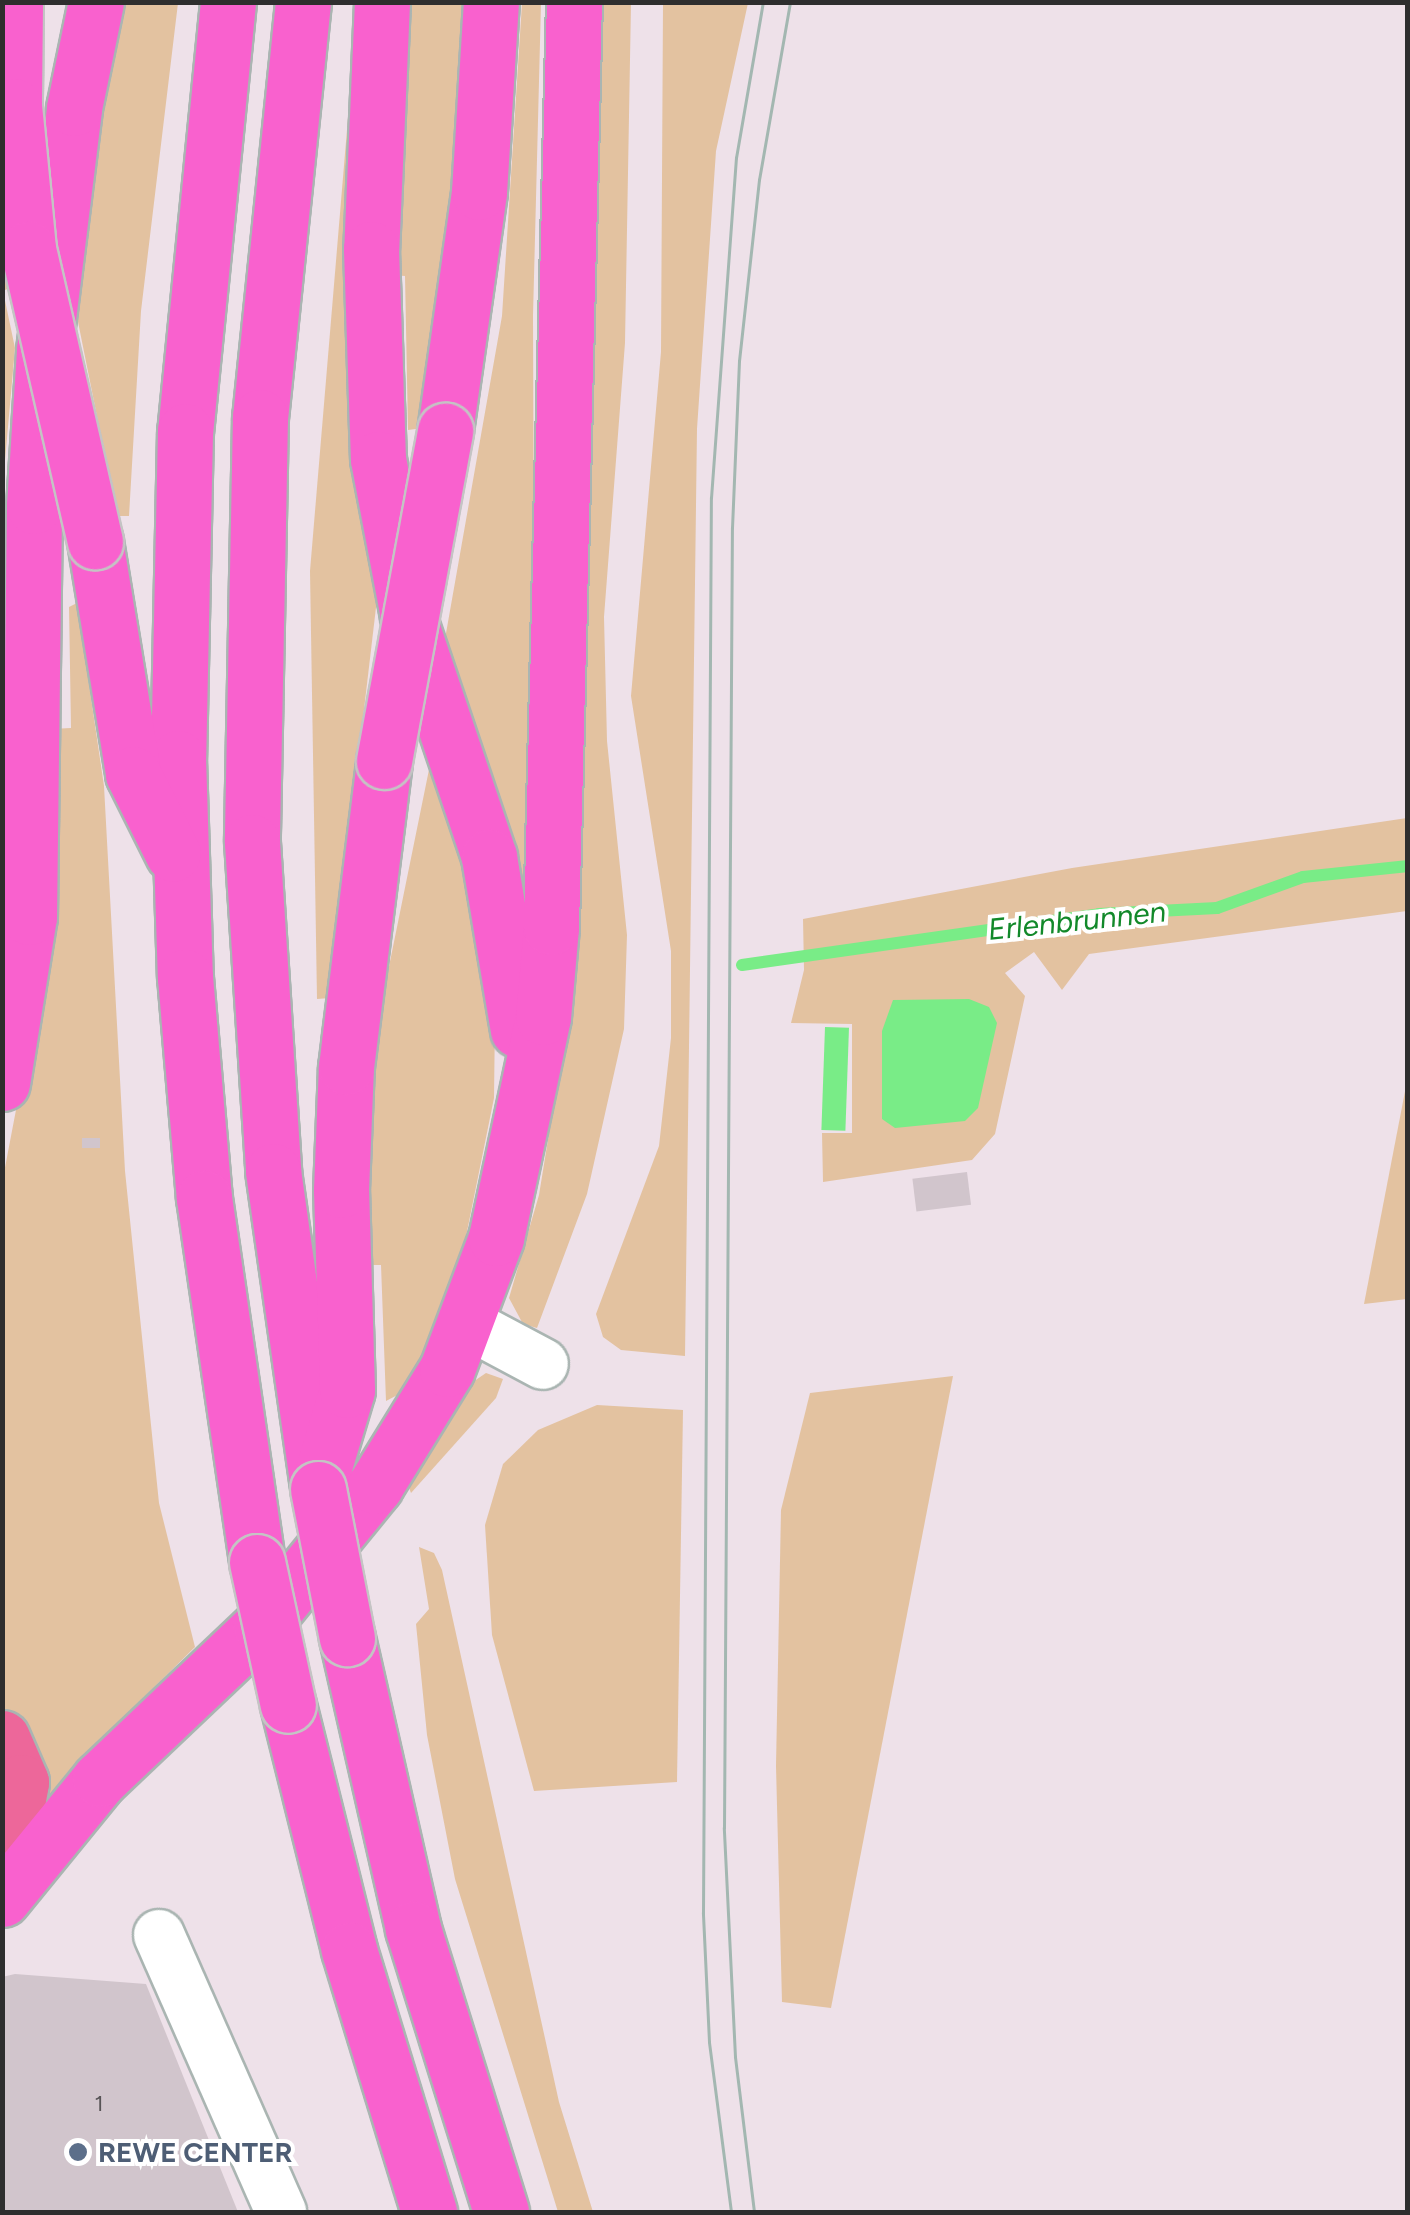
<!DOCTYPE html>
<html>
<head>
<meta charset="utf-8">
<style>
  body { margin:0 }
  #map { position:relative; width:1410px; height:2215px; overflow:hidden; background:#eee1e9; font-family:Figtree,sans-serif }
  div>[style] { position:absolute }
  .green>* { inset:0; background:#e3c2a0 }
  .water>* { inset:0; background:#79ec87; transform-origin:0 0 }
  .stream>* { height:12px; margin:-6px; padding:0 6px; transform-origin:6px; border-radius:6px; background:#79ec87 }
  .building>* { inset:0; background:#d1c5cc; transform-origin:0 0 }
  .roads { filter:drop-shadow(2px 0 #aab5b2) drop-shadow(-2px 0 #aab5b2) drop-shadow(0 2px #aab5b2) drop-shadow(0 -2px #aab5b2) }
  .minor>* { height:50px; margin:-25px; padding:0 25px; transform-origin:25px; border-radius:25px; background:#fff }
  .major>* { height:55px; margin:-27.5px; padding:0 27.5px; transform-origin:27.5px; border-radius:27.5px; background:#ed679a }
  .highway>* { height:55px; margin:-27.5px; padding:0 27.5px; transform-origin:27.5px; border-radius:27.5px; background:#f961ce }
  .tram>* { height:2.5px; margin:-1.25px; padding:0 1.25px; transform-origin:1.25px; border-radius:1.25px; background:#a3b7b1 }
  .bridges { filter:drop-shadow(2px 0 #c4c4c4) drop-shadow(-2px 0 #c4c4c4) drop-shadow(0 2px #c4c4c4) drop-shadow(0 -2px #c4c4c4) }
  .highway-bridge>* { height:55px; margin:-27.5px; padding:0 27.5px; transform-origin:27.5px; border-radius:27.5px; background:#f961ce }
  .dots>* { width:28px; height:28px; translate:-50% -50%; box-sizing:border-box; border:5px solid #fff; border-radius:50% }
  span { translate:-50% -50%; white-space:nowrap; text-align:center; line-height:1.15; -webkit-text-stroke:8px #fff; paint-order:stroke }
  .number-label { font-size:22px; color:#575456 }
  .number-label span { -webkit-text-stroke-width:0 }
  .service-label { font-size:28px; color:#4e5e75; font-weight:700 }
  .left { translate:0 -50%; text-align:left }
  .water-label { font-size:30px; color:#12892a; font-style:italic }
  .frame { position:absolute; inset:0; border:5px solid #2e2e2e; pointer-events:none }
</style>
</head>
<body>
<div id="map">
  <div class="green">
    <div style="clip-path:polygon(117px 3px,178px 3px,141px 311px,129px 516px,117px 516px,69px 277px)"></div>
    <div style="clip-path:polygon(408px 3px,468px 3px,462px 138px,423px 428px,408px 430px,405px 276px,391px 275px)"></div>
    <div style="clip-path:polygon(522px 3px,541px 3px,533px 316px,535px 881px,519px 881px,496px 789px,442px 656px,502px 316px)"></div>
    <div style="clip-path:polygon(594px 3px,631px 3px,625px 343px,604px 617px,607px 741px,627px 935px,624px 1029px,587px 1194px,537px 1328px,523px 1324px,509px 1298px,539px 1195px,565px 1035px)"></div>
    <div style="clip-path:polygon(663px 3px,748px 3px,716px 151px,697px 429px,685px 1356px,621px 1350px,603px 1337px,596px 1314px,659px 1146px,671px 1038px,671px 951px,631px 696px,661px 352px)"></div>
    <div style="clip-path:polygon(350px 94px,379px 582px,330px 998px,317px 999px,310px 571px)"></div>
    <div style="clip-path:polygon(3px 227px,12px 287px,3px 291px,15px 348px,3px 483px)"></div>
    <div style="clip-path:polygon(77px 603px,104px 786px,125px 1171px,159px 1503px,195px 1647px,67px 1773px,42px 1809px,3px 1713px,3px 1178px,41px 979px,51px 729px,71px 728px,69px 607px)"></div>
    <div style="clip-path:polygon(434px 745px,473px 845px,495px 1017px,494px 1098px,458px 1276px,407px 1390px,386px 1401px,381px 1265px,370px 1265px,371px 1102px,384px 991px)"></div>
    <div style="clip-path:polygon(1407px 818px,1407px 911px,1089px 954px,1062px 990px,1034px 952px,1005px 973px,1025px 996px,995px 1134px,972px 1160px,823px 1182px,822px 1133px,852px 1133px,852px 1024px,791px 1023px,804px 970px,803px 919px,1072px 868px)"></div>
    <div style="clip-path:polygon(1407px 1081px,1407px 1299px,1364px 1304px)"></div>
    <div style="clip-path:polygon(486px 1373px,503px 1379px,496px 1398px,411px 1493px,407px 1482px,461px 1390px)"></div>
    <div style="clip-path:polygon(953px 1376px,831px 2008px,782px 2002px,776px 1766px,781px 1510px,810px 1393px)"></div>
    <div style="clip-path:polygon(597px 1405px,683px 1410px,677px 1782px,534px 1791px,492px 1635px,485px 1525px,503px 1464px,538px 1430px)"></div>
    <div style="clip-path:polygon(419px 1547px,434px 1553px,442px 1570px,559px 2102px,593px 2212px,558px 2212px,455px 1879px,427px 1735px,416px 1624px,429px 1609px)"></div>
  </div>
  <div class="water">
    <div style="clip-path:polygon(969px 999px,989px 1007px,997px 1023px,978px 1108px,965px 1121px,895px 1128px,882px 1119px,882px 1031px,893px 1000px)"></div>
    <div style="left:825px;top:1027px;width:24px;height:103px;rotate:2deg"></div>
  </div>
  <div class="stream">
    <div style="left:742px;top:965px;width:361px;rotate:-8.1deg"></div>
    <div style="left:1099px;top:914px;width:118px;rotate:-2.9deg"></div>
    <div style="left:1217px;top:908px;width:91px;rotate:-19.8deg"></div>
    <div style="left:1303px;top:877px;width:106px;rotate:-6deg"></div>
  </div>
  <div class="building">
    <div style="left:82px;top:1138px;width:18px;height:10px"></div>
    <div style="left:967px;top:1172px;width:33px;height:55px;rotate:83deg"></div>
    <div style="clip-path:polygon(15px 1974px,146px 1984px,238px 2212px,2px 2212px,2px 1977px)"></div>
  </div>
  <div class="roads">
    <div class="minor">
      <div style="left:466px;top:1323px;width:87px;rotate:28deg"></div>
      <div style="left:159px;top:1935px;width:303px;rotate:66.2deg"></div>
    </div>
    <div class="major">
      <div style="left:2px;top:1738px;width:48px;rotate:66.6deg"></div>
      <div style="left:21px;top:1782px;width:107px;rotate:100.3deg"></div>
    </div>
    <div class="highway">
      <div style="left:228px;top:2px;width:431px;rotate:95.7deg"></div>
      <div style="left:185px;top:431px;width:327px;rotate:91.2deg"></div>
      <div style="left:178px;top:758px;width:219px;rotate:88.2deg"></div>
      <div style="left:185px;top:977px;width:222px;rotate:85.1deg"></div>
      <div style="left:204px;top:1198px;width:368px;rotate:81.7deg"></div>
      <div style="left:303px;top:2px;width:417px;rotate:95.9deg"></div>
      <div style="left:260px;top:417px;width:425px;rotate:91.1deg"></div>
      <div style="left:252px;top:842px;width:330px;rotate:86.3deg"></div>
      <div style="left:273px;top:1171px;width:321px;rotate:81.9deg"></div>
      <div style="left:382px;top:2px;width:247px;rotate:92.5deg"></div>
      <div style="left:371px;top:249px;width:210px;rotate:88.1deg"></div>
      <div style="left:378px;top:459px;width:160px;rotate:79.2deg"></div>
      <div style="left:408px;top:616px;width:254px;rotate:71.4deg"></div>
      <div style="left:489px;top:857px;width:175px;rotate:80.5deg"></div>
      <div style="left:445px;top:431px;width:241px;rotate:-81.9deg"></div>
      <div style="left:479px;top:192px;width:190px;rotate:-86.4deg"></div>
      <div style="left:95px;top:541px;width:236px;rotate:80.7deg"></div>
      <div style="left:133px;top:774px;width:89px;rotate:63.4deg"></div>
      <div style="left:2px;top:1083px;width:168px;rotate:-80.8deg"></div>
      <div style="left:29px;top:917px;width:411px;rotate:-89.3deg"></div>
      <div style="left:34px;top:506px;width:156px;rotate:-86.3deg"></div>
      <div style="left:44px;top:350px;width:244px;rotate:-82.9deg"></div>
      <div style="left:74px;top:108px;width:108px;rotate:-78.3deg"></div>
      <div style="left:321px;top:1477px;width:91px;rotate:-73.4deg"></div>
      <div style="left:347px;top:1390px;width:200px;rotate:-91.7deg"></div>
      <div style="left:341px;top:1190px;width:123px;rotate:-87.7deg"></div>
      <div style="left:346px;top:1067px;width:308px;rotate:-82.9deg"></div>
      <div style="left:347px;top:1638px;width:298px;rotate:77.2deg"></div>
      <div style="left:413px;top:1929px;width:296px;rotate:72.7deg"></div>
      <div style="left:288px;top:1705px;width:252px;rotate:76deg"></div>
      <div style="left:349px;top:1950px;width:274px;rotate:73deg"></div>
      <div style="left:2px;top:1899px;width:155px;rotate:-50.8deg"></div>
      <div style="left:100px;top:1779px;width:222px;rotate:-43.5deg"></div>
      <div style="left:261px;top:1626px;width:181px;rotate:-50.8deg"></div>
      <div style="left:375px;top:1486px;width:137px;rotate:-58.4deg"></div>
      <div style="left:447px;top:1369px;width:140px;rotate:-69.5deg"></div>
      <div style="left:496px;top:1238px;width:226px;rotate:-78deg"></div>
      <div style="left:543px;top:1017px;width:90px;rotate:-84.9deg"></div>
      <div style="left:551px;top:927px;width:925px;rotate:-88.58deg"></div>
    </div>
  </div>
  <div class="tram">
    <div style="left:731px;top:2212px;width:171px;rotate:-97.4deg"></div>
    <div style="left:709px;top:2042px;width:129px;rotate:-92.7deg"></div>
    <div style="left:703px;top:1913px;width:1415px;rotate:-89.68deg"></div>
    <div style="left:711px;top:498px;width:341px;rotate:-85.8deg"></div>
    <div style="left:736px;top:158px;width:158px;rotate:-80.2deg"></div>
    <div style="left:754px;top:2212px;width:156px;rotate:-97deg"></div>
    <div style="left:735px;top:2057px;width:229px;rotate:-92.8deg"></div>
    <div style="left:724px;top:1828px;width:1300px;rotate:-89.65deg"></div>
    <div style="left:732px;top:528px;width:167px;rotate:-87.6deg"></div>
    <div style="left:739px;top:361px;width:182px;rotate:-83.7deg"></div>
    <div style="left:759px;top:180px;width:181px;rotate:-80.1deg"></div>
  </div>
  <div class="bridges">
    <div class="highway-bridge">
      <div style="left:15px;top:2px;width:104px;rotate:90.6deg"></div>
      <div style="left:14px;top:106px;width:144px;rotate:84.4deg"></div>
      <div style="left:28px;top:249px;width:300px;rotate:77.1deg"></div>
      <div style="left:384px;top:761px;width:336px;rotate:-79.5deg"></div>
      <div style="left:318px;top:1489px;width:152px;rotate:79deg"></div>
      <div style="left:257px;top:1562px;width:146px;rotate:77.8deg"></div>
    </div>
  </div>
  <div class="dots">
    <div style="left:78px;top:2152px;background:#5c6f8a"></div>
  </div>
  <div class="number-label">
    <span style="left:99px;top:2104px">1</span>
  </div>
  <div class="service-label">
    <span class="left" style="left:98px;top:2152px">REWE CENTER</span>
  </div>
  <div class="water-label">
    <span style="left:1077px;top:921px;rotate:-6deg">Erlenbrunnen</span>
  </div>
  <div class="frame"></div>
</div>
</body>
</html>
